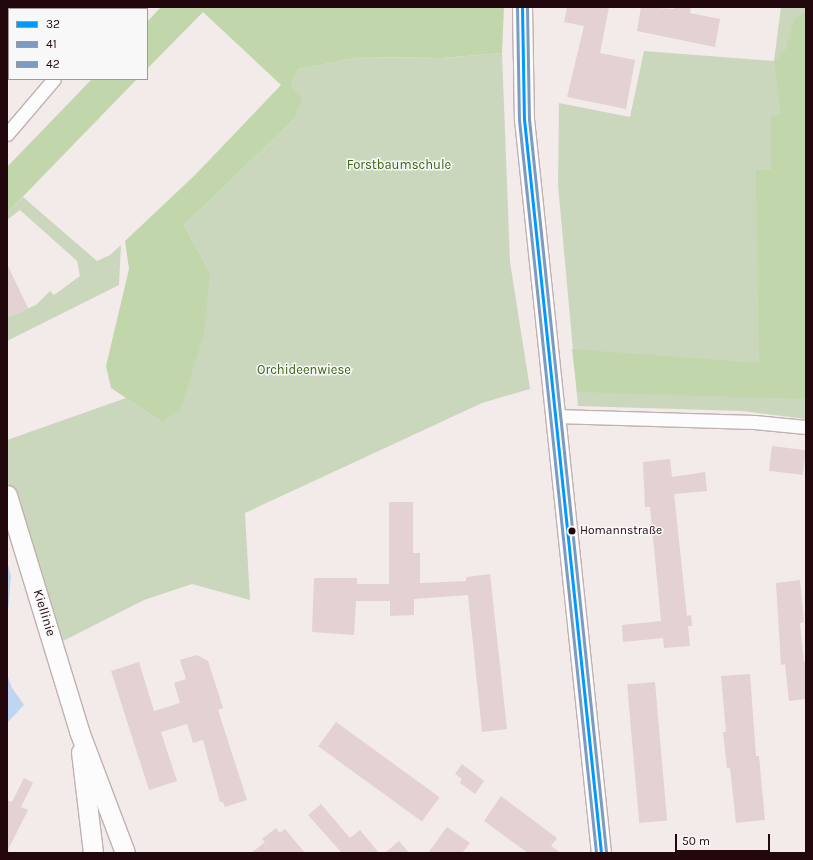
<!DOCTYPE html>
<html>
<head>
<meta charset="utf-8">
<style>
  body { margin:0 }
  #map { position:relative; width:813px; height:860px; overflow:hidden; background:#f3eaea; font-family:Karla,sans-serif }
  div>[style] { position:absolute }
  .green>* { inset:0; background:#cbd7bd }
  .forest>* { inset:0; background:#c2d6ab }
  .water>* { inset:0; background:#bfd5f2 }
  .building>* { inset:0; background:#e4d1d2; transform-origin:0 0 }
  .roads { filter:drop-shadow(1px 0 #c2b0b1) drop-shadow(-1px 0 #c2b0b1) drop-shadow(0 1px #c2b0b1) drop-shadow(0 -1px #c2b0b1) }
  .street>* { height:13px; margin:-6.5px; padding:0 6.5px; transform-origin:6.5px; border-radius:6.5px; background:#fdfcfc }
  .secondary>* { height:19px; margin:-9.5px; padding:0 9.5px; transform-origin:9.5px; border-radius:9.5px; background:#fdfcfc }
  .bus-1>* { height:3px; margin:-1.5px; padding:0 1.5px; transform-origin:1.5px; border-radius:1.5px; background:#09f }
  .bus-2>* { height:3px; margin:-1.5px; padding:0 1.5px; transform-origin:1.5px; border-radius:1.5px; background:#7b9bc2 }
  .bus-3>* { height:3px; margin:-1.5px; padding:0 1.5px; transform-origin:1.5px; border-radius:1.5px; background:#7b9bc2 }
  .dots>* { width:11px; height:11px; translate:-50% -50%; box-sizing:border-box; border:2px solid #f8f8f8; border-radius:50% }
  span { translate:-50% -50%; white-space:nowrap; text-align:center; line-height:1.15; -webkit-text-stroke:3px #f8f8f8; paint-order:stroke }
  .bus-label { font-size:12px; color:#22070c }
  .left { translate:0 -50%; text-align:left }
  .park-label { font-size:13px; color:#3b6211 }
  .street-label { font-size:13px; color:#22070c }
  .frame { position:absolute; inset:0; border:8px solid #22070c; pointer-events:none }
  .legend { position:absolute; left:8px; top:8px; width:140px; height:72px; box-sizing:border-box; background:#f8f8f8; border:1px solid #a2989a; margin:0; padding:5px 7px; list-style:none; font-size:12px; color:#22070c }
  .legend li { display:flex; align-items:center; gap:8px; height:20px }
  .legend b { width:20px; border:1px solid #a2989a }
  .scale { position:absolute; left:675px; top:834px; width:95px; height:18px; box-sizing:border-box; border:2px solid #22070c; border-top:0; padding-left:5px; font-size:12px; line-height:14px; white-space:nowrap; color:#22070c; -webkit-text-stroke:3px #f8f8f8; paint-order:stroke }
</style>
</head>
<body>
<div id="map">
  <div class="green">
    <div style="clip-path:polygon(781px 7px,806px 7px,806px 419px,742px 411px,578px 406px,558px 185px,559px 103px,630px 117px,644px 51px,774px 61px)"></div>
    <div style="clip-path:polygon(502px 53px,510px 262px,530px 389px,482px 403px,245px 513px,250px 600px,192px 584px,144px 600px,61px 642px,7px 479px,7px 440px,126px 398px,162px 422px,210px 273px,184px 225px,293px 120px,291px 86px,298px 69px,362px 57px,442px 58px)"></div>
    <div style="clip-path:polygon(23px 197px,97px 261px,110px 255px,121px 245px,119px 285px,7px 341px,7px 317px,36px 305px,50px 291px,54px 295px,80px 276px,77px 261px,20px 210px,7px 220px,7px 213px)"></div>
  </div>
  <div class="forest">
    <div style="clip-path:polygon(161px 7px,504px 7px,502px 53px,442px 58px,362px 57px,298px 69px,291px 86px,302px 100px,293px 120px,184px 225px,210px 273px,204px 334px,181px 408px,162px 422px,111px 388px,106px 366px,129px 269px,125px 241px,195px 175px,281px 85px,203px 12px,147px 69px,147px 22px)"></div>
    <div style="clip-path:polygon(804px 13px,806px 13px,806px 399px,577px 392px,572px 349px,759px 363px,756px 170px,771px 170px,771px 116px,781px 114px,774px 61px,786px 49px,794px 19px)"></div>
    <div style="clip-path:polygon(92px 79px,137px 79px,7px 213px,7px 167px)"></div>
  </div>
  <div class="water">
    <div style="clip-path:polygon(7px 561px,11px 576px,7px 622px)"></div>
    <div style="clip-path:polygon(7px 675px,12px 688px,24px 705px,7px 723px)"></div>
  </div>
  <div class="building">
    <div style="clip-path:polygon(567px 7px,609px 7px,600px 53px,635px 60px,626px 109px,567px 97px,584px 26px,564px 22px)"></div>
    <div style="clip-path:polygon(641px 7px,674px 9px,675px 7px,691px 7px,690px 13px,720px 19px,715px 47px,637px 31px)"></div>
    <div style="clip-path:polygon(7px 264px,28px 308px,7px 317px)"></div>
    <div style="left:772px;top:446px;width:34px;height:25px;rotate:7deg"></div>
    <div style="clip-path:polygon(670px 459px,672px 477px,705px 472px,707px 491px,674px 494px,687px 616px,691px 615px,692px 626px,688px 626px,690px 646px,664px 648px,663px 638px,623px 642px,622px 625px,661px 621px,650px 507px,645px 507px,643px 462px)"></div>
    <div style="clip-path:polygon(389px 502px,413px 502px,413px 553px,420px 553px,420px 583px,466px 581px,466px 577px,490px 574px,507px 729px,482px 732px,468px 595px,414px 599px,414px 615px,390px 616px,390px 601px,356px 601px,354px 635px,312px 632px,314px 578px,357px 578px,357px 584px,389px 584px)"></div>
    <div style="clip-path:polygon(800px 580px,804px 622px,800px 623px,804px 662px,806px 662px,806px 699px,789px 701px,785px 664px,781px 665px,776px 583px)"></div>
    <div style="clip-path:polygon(197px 655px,208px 661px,223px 708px,218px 710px,247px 800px,225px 807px,223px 802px,220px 802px,203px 740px,193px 743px,187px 724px,161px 732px,177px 781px,149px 790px,111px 671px,139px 662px,154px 711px,180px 703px,174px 683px,186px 679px,180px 660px)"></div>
    <div style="clip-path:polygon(750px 674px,756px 756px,759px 756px,765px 820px,736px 823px,730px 768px,727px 768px,723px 732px,726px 732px,721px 676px)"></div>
    <div style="left:655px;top:682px;width:139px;height:28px;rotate:85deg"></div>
    <div style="left:336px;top:722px;width:128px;height:30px;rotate:36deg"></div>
    <div style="clip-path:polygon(462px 764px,484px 781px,475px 794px,460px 783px,462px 779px,455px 774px)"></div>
    <div style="clip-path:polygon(24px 778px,33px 783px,21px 807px,28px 810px,7px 852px,7px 800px,12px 802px)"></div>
    <div style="clip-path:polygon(501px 796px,557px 838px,551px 846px,561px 853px,528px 853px,484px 821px)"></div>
    <div style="clip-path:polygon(321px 804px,350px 838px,360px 830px,379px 853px,342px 853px,308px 815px)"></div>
    <div style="clip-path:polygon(447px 827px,470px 843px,462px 853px,428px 853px)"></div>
    <div style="clip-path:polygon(276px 828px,280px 833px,285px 829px,305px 853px,251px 853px,265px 842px,262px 839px)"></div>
    <div style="clip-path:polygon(399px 841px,409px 853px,385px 853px)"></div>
  </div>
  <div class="roads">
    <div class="street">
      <div style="left:53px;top:7px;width:2px;rotate:63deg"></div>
      <div style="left:118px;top:9px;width:3px;rotate:-45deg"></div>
      <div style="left:7px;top:134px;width:72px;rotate:-49.5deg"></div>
      <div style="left:555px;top:416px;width:199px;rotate:1.7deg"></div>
      <div style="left:754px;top:422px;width:52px;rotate:5.5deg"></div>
    </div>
    <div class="secondary">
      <div style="left:522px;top:7px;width:112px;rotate:89deg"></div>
      <div style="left:524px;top:119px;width:738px;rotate:84.01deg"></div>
      <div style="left:7px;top:495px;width:247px;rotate:73deg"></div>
      <div style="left:79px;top:731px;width:130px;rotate:69.3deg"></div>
      <div style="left:81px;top:752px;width:102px;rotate:83.2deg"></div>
    </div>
  </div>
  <div class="bus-1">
    <div style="left:522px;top:7px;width:112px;rotate:89deg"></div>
    <div style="left:524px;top:119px;width:738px;rotate:84.01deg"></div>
  </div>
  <div class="bus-2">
    <div style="left:517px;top:7px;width:113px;rotate:89deg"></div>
    <div style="left:519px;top:120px;width:737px;rotate:84deg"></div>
  </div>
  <div class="bus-3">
    <div style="left:527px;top:7px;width:112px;rotate:89deg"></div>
    <div style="left:529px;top:119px;width:737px;rotate:84deg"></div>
  </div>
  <div class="dots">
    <div style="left:572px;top:531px;background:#22070c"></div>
  </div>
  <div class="bus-label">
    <span class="left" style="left:580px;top:531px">Homannstraße</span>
  </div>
  <div class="park-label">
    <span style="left:399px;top:165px">Forstbaumschule</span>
    <span style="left:304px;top:370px">Orchideenwiese</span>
  </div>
  <div class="street-label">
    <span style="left:44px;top:613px;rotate:73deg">Kiellinie</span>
  </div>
  <div class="frame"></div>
  <ul class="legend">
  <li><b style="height:5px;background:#09f"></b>32</li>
  <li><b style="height:5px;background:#7b9bc2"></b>41</li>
  <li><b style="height:5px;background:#7b9bc2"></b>42</li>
  </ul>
  <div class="scale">50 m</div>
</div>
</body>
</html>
